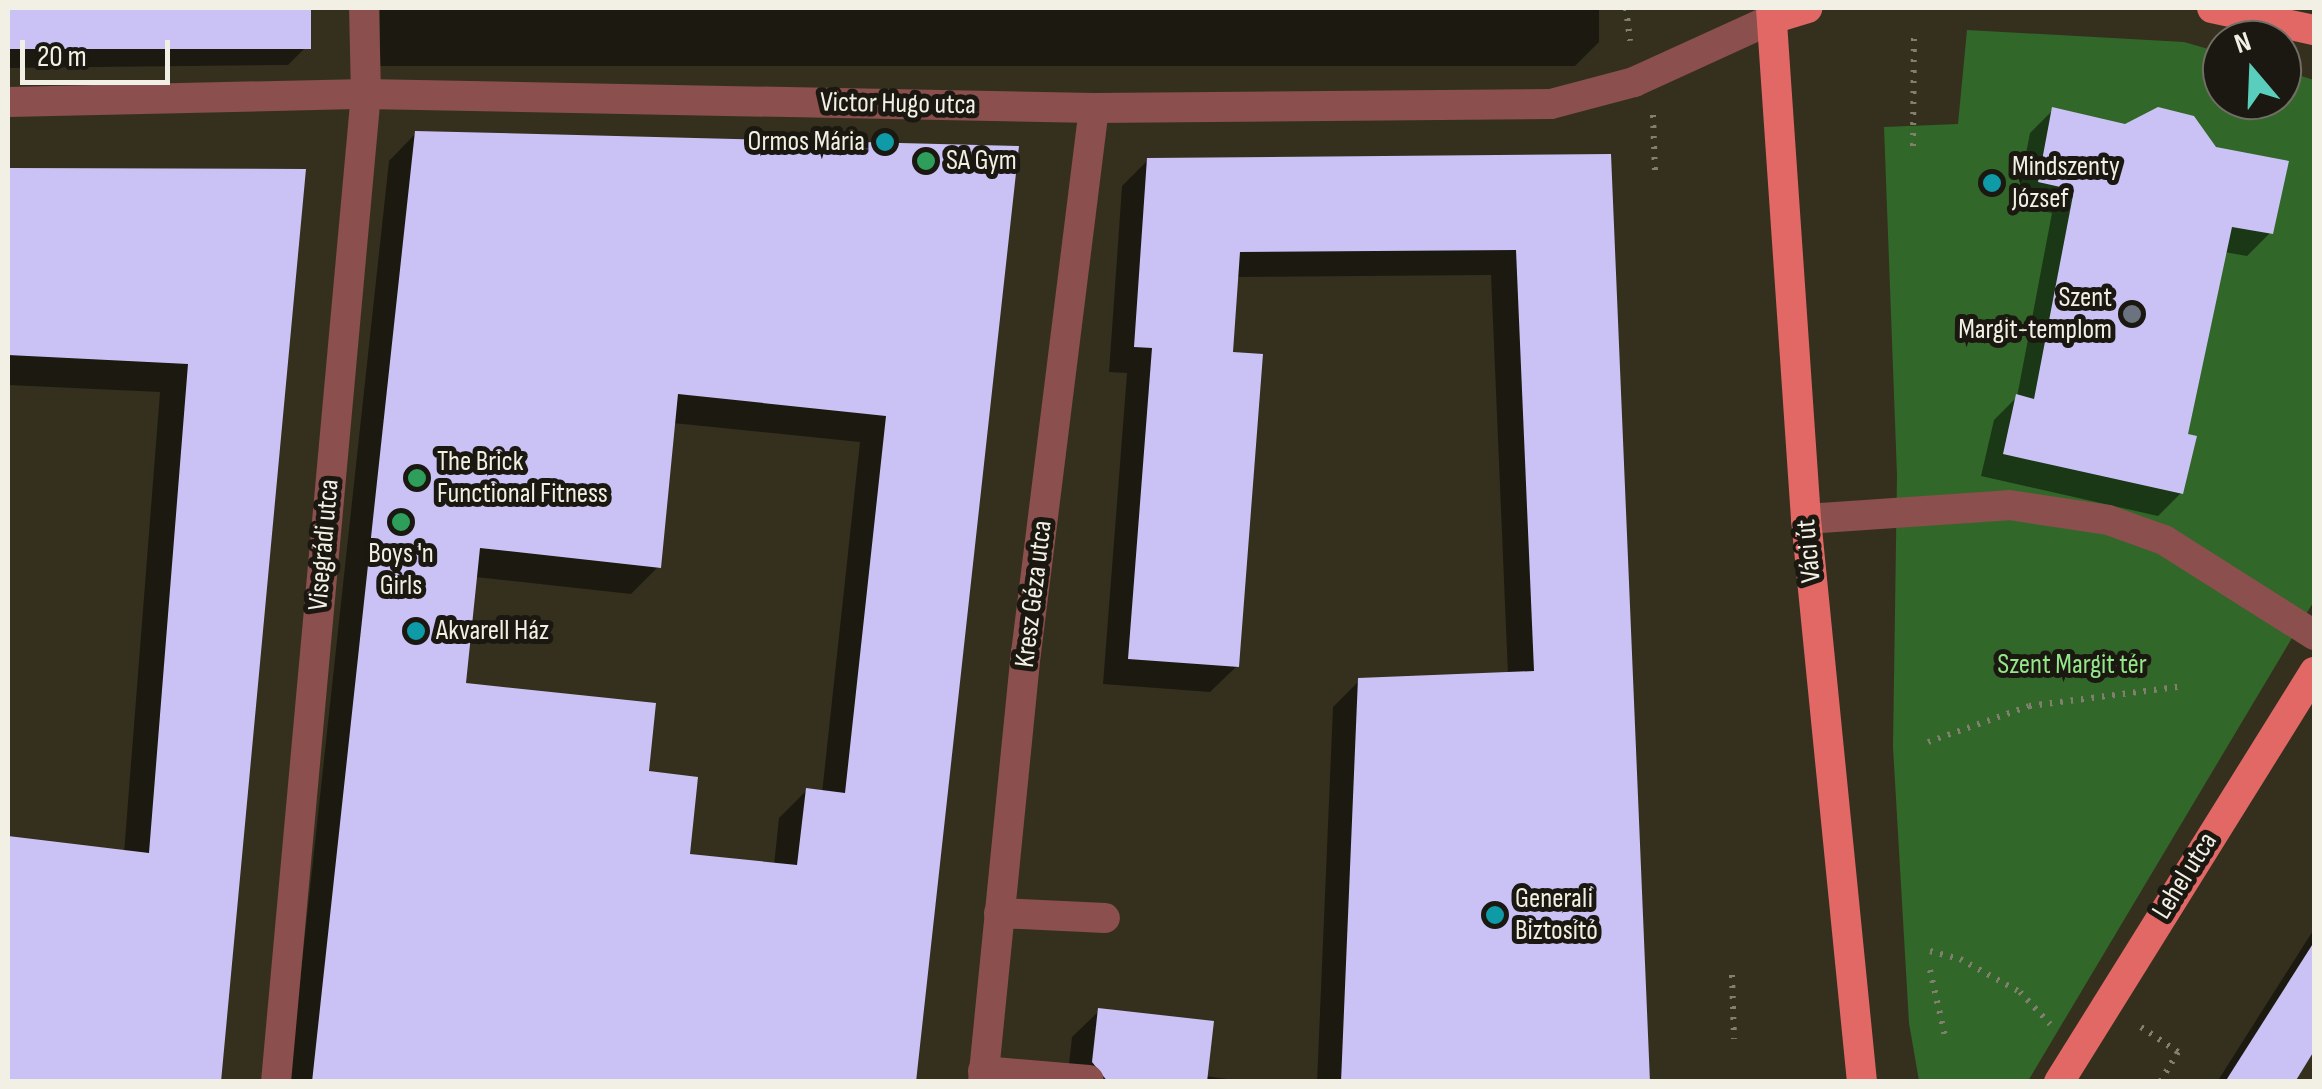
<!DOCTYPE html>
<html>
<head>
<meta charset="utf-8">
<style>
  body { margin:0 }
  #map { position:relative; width:2322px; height:1089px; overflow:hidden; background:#35301e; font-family:"Sofia Sans Condensed",sans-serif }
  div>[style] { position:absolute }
  .green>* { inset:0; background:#32672a }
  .shadow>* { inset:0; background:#0007 }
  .building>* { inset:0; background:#cac1f4; transform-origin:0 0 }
  .path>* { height:6px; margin-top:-3px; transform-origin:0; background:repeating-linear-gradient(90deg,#837f6f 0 2.5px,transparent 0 10.5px) }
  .minor>* { height:30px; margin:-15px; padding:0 15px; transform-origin:15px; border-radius:15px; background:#8b4f4d }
  .major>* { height:30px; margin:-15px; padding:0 15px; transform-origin:15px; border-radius:15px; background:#e26866 }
  .dots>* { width:28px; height:28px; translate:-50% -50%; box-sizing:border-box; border:5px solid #1a1810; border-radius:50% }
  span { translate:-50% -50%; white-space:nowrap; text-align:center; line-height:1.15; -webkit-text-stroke:10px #1a1810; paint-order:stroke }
  .street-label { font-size:28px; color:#f2f0e4 }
  .poi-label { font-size:28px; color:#f2f0e4 }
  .right { translate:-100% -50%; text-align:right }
  .left { translate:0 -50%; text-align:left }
  .park-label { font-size:28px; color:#94e788 }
  .frame { position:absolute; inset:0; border:10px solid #f2f0e4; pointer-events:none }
  .north { position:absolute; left:2202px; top:20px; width:100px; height:100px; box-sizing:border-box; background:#1a1810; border:2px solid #706e65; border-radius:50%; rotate:341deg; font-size:28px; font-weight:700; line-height:40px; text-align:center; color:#f2f0e4 }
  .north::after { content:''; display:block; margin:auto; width:35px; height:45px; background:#5acebd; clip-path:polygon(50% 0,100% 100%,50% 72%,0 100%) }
  .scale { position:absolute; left:20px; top:40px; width:150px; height:45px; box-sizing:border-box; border:5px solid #f2f0e4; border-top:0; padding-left:12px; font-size:30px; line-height:35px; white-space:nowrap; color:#f2f0e4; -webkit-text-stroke:8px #1a1810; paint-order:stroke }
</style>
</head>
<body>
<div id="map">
  <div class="green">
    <div style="clip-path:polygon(1967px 30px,2184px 42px,2222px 53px,2222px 100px,2282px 100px,2282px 70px,2314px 80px,2314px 601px,2028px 1081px,1919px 1081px,1909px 1023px,1893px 747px,1897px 475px,1884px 127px,1958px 124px)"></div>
  </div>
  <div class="shadow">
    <div style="clip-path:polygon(8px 8px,308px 8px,308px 45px,288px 65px,8px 68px)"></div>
    <div style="clip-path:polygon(380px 8px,1599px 8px,1599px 42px,1575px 66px,380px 66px)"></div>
    <div style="clip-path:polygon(2053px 110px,2270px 233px,2247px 256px,2224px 252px,2185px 436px,2181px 493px,2158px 516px,1981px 476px,1994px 420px,2017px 397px,2052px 213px,2016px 205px,2030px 133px)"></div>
    <div style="clip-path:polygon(evenodd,416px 133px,1016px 148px,913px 1082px,289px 1082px,389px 161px,416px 133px,673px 423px,860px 442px,822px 793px,806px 791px,779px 818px,774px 865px,687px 856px,646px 774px,463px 685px,475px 577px,631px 594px,658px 567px,673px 423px)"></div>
    <div style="clip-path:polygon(1609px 156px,1647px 1082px,1317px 1082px,1333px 707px,1359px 681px,1508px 675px,1491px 275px,1236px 277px,1230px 354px,1237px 666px,1210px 692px,1103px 684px,1127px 373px,1109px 372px,1122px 186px,1148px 160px)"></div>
    <div style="clip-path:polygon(8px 171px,303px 172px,218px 1082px,8px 1082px,8px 838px,124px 853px,160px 392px,8px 385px)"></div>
    <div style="clip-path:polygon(2314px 929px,2314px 1046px,2292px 1082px,2217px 1082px)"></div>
    <div style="clip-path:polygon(1099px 1011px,1205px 1076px,1250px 1082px,1067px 1082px,1072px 1037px)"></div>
  </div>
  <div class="building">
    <div style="left:8px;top:8px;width:303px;height:41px"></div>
    <div style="clip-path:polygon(2052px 107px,2125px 124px,2158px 107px,2194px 116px,2216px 147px,2289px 161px,2273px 234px,2232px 227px,2188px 434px,2197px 436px,2183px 494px,2003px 454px,2016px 394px,2034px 399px,2074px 190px,2038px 182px)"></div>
    <div style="clip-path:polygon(evenodd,415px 131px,1019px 146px,916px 1082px,312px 1082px,415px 131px,678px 394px,886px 416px,845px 793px,806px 788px,797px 865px,690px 854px,698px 777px,649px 771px,656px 703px,466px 683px,480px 548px,661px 568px,678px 394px)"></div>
    <div style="clip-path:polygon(1611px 154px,1650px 1082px,1341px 1082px,1358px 678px,1534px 671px,1516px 250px,1240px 252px,1233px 352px,1263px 354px,1239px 667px,1128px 659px,1152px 348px,1134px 347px,1147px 158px)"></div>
    <div style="clip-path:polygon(8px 168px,306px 169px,221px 1082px,8px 1082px,8px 836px,149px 853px,188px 364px,8px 355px)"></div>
    <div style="clip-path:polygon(2314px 942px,2314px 1051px,2295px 1082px,2225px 1082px)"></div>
    <div style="clip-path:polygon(1098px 1008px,1214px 1021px,1207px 1082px,1108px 1082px,1092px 1062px)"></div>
  </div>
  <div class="path">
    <div style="left:1626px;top:8px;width:33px;rotate:83deg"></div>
    <div style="left:1653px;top:115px;width:57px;rotate:88deg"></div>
    <div style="left:1913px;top:146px;width:110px;rotate:-89.5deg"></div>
    <div style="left:1928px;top:742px;width:107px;rotate:-19.6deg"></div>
    <div style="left:2029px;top:706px;width:157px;rotate:-7.3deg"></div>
    <div style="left:1930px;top:951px;width:31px;rotate:15deg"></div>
    <div style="left:1960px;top:959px;width:68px;rotate:28.8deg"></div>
    <div style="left:2020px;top:992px;width:44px;rotate:46.8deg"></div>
    <div style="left:1930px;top:970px;width:68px;rotate:77.2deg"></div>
    <div style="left:1732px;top:975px;width:64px;rotate:88.2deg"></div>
    <div style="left:2141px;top:1027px;width:45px;rotate:34deg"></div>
    <div style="left:2178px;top:1052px;width:35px;rotate:121deg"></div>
  </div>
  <div class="minor">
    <div style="left:8px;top:102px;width:358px;rotate:-1.3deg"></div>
    <div style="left:366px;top:94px;width:728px;rotate:1.1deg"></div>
    <div style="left:1094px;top:108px;width:457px;rotate:-0.5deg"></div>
    <div style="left:1551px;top:104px;width:86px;rotate:-14.8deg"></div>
    <div style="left:1634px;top:82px;width:152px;rotate:-24.5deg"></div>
    <div style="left:1806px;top:519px;width:203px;rotate:-3.9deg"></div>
    <div style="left:2009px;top:505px;width:100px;rotate:8.6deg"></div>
    <div style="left:2108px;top:520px;width:59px;rotate:19.7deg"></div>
    <div style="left:2164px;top:540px;width:178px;rotate:32.3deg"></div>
    <div style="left:999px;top:913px;width:106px;rotate:2.7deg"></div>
    <div style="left:983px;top:1071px;width:106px;rotate:4.9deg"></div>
    <div style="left:276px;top:1082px;width:992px;rotate:-84.8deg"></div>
    <div style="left:366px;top:94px;width:86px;rotate:-91.3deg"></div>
    <div style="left:983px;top:1082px;width:431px;rotate:-84.3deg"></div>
    <div style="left:1026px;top:653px;width:549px;rotate:-82.89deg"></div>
  </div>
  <div class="major">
    <div style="left:1771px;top:8px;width:512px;rotate:86.08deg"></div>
    <div style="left:1806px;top:519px;width:566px;rotate:84.32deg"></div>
    <div style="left:2212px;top:8px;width:104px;rotate:12.2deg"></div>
    <div style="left:1772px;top:19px;width:37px;rotate:-17deg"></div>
    <div style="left:2059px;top:1082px;width:483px;rotate:-58.1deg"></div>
  </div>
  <div class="dots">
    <div style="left:885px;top:142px;background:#0f9aa8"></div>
    <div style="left:926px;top:161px;background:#2e9e5b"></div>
    <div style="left:1992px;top:183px;background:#0f9aa8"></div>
    <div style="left:2132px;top:314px;background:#6b7280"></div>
    <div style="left:417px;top:478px;background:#2e9e5b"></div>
    <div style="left:401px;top:522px;background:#2e9e5b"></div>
    <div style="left:416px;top:631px;background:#0f9aa8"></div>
    <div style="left:1495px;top:915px;background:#0f9aa8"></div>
  </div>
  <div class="street-label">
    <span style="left:898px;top:104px;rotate:1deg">Victor Hugo utca</span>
    <span style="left:324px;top:545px;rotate:-85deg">Visegrádi utca</span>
    <span style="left:1809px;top:551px;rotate:-95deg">Váci út</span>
    <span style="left:1034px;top:594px;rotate:-83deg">Kresz Géza utca</span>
    <span style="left:2185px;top:876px;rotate:-58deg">Lehel utca</span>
  </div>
  <div class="poi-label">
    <span class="right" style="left:865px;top:142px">Ormos Mária</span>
    <span class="left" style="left:946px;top:161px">SA Gym</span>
    <span class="left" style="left:2012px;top:183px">Mindszenty<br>József</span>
    <span class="right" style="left:2112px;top:314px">Szent<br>Margit-templom</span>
    <span class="left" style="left:437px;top:478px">The Brick<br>Functional Fitness</span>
    <span style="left:401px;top:570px">Boys 'n<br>Girls</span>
    <span class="left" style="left:436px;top:631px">Akvarell Ház</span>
    <span class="left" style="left:1515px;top:915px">Generali<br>Biztosító</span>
  </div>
  <div class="park-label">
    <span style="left:2072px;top:665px">Szent Margit tér</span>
  </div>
  <div class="frame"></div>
  <div class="north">N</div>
  <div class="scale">20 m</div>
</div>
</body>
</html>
